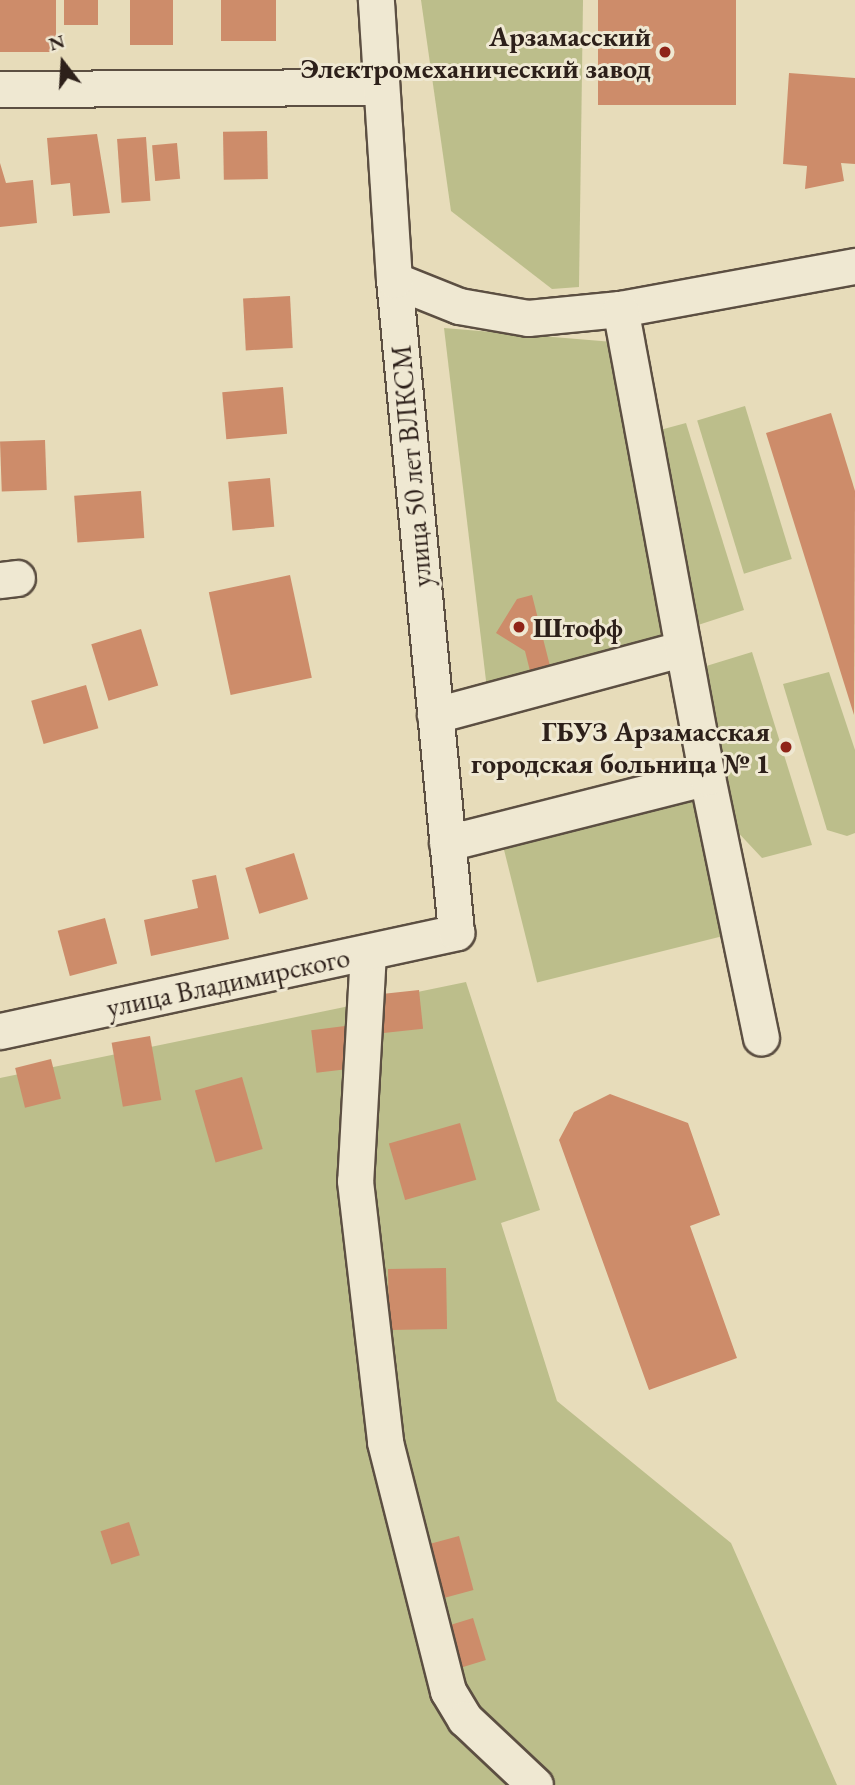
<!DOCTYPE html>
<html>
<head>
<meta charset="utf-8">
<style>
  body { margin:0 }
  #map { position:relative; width:855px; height:1785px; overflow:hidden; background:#e7dcba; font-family:"EB Garamond",serif }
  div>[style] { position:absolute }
  .green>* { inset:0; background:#bcbe8b; transform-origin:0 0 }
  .building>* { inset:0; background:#cd8c6a; transform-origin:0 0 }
  .roads { filter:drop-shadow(2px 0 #5c4f42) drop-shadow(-2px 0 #5c4f42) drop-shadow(0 2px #5c4f42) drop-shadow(0 -2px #5c4f42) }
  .minor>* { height:35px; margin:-17.5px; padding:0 17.5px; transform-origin:17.5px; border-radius:17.5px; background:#efe8d2 }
  .dots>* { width:19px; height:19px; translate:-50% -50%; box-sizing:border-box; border:4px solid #efe8d2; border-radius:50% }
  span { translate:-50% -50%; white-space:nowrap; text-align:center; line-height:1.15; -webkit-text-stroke:6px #efe8d2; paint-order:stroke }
  .poi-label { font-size:28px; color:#2d201a; font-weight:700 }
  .right { translate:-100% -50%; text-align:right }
  .left { translate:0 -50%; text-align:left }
  .street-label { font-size:28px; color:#2d201a }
  .north { position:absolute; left:28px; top:28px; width:70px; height:70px; -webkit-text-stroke:5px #efe8d2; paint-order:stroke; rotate:343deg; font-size:19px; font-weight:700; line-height:28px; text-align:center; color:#2d201a }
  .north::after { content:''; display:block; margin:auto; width:24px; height:32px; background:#2d201a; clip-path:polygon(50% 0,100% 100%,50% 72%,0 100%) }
</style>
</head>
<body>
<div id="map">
  <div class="green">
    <div style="clip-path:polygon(421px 0,583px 0,579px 287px,552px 289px,451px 211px)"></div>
    <div style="clip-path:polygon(444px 328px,613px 342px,671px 641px,487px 689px)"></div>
    <div style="left:745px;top:406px;width:160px;height:50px;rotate:73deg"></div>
    <div style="clip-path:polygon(686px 423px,744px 610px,695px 626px,660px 430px)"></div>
    <div style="clip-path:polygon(752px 652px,812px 845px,762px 858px,732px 826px,703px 667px)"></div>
    <div style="clip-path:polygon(829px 672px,855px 750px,855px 833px,847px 836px,827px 830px,783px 684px)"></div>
    <div style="left:698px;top:797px;width:141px;height:201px;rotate:76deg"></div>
    <div style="clip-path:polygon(466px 982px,540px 1210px,501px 1223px,557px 1401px,731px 1543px,837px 1785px,0 1785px,0 1078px)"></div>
  </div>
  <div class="building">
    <div style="left:0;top:0;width:56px;height:52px"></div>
    <div style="left:64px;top:0;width:34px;height:25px"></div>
    <div style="left:130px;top:0;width:43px;height:45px"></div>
    <div style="left:221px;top:0;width:55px;height:41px"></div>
    <div style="left:598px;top:0;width:138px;height:105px"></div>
    <div style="clip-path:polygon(789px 73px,855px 78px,855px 164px,841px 163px,844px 181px,805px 189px,807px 166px,783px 164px)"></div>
    <div style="left:267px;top:131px;width:48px;height:44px;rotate:89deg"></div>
    <div style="clip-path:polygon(97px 134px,110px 213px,73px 216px,70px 183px,51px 185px,47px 138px)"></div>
    <div style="left:146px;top:137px;width:64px;height:29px;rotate:86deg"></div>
    <div style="left:177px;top:143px;width:36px;height:25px;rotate:85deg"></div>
    <div style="clip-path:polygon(0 163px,6px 183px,33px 180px,37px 223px,0 227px)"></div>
    <div style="left:290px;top:296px;width:52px;height:47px;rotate:87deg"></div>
    <div style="left:283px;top:387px;width:47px;height:61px;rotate:85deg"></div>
    <div style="clip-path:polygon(831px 413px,855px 491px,854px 715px,766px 433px)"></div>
    <div style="left:45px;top:440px;width:50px;height:45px;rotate:88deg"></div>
    <div style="left:270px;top:478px;width:49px;height:42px;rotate:85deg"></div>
    <div style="left:141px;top:491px;width:47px;height:67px;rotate:86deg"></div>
    <div style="left:290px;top:575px;width:105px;height:83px;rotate:78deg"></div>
    <div style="clip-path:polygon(532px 595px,551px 670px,531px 675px,525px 651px,496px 633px,517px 599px)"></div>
    <div style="left:141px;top:629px;width:59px;height:52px;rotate:73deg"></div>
    <div style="left:86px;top:685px;width:45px;height:57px;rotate:74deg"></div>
    <div style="left:294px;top:853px;width:48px;height:51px;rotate:73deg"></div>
    <div style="clip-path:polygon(216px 875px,229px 939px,151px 956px,144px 920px,198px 908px,192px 880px)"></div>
    <div style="left:105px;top:918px;width:47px;height:49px;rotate:75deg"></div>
    <div style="left:419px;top:990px;width:39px;height:42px;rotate:84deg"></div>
    <div style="left:345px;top:1026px;width:43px;height:34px;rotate:83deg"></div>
    <div style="left:150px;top:1036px;width:65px;height:39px;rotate:80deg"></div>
    <div style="left:51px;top:1059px;width:41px;height:37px;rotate:76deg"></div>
    <div style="left:242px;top:1077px;width:75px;height:49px;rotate:74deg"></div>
    <div style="clip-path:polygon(610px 1094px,688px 1123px,720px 1215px,690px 1226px,737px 1358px,649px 1390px,559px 1140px,574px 1112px)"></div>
    <div style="left:460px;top:1123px;width:59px;height:74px;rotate:74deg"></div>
    <div style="left:446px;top:1268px;width:61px;height:58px;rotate:89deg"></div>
    <div style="left:129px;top:1522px;width:35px;height:30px;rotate:72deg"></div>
    <div style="left:459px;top:1536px;width:56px;height:43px;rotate:75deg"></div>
    <div style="left:473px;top:1618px;width:44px;height:34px;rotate:73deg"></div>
  </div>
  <div class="roads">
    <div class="minor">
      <div style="left:0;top:89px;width:377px;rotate:-0.3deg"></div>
      <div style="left:394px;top:280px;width:70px;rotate:21.8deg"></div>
      <div style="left:459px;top:306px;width:70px;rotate:9.9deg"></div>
      <div style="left:528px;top:318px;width:92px;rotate:-5.6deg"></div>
      <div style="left:620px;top:309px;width:239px;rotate:-10.4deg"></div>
      <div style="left:0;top:580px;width:17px;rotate:-7deg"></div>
      <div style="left:435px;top:715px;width:256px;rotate:-15deg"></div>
      <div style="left:707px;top:777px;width:266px;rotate:78.3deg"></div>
      <div style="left:447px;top:843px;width:268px;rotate:-14.2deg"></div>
      <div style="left:707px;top:777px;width:476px;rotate:-100.5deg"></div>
      <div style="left:368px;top:952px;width:229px;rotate:93.2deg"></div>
      <div style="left:355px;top:1181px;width:263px;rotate:83.4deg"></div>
      <div style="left:385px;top:1442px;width:257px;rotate:75.8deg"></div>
      <div style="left:448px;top:1691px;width:33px;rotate:59deg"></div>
      <div style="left:465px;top:1719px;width:96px;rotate:43.3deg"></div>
      <div style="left:0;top:1031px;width:467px;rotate:-12.2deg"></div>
      <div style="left:456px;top:932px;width:655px;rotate:-95.43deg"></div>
      <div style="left:394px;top:280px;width:281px;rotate:-93.7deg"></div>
    </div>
  </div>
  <div class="dots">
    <div style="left:665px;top:52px;background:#8f2418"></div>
    <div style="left:519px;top:627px;background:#8f2418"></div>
    <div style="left:786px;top:747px;background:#8f2418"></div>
  </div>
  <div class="poi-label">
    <span class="right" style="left:651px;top:52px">Арзамасский<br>Электромеханический завод</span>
    <span class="left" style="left:533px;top:627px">Штофф</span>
    <span class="right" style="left:770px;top:747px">ГБУЗ Арзамасская<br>городская больница № 1</span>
  </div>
  <div class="street-label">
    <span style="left:411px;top:466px;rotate:-95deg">улица 50 лет ВЛКСМ</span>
    <span style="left:228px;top:982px;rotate:-12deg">улица Владимирского</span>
  </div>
  <div class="north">N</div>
</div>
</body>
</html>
